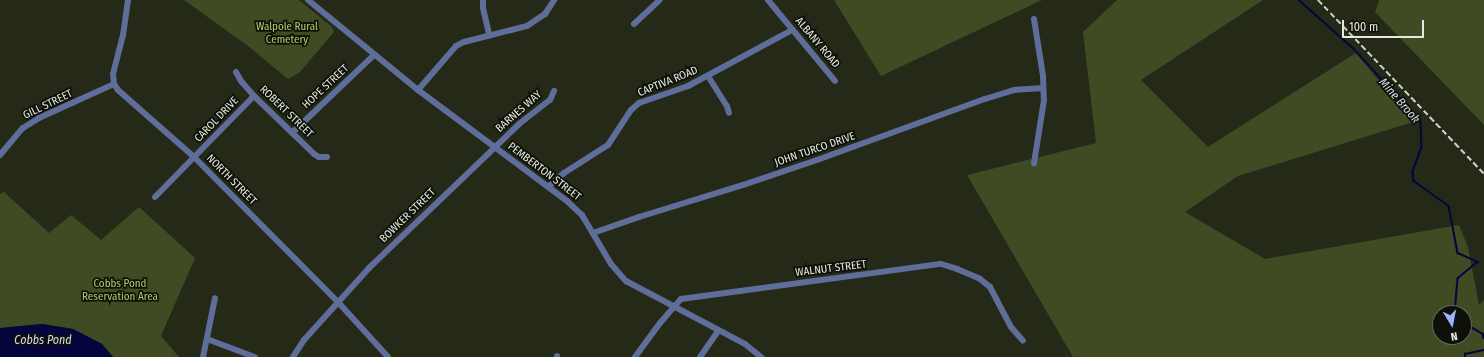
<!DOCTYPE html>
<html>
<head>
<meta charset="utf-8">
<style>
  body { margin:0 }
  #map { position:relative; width:1484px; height:357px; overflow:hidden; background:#242a17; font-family:"Fira Sans Condensed",sans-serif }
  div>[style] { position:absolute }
  .green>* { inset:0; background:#3f4b23 }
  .water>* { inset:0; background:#05053d }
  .stream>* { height:1.5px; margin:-0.75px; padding:0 0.75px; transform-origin:0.75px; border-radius:0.75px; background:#05053d }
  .minor>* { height:6px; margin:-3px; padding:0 3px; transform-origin:3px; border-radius:3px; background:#5f6d9a }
  .rail>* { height:1.5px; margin-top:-0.75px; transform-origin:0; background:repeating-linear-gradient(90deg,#cbcfc2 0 6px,transparent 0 9px) }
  span { translate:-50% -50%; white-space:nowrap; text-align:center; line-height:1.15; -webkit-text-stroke:3.5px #0e1109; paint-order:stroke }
  .park-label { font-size:11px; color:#b0ce6a }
  .street-label { font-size:11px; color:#e6eade }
  .water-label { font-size:12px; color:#d5dbee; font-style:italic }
  .north { position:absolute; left:1432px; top:305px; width:40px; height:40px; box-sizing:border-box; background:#0e1109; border:1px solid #64685e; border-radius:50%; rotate:170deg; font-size:11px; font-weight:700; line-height:16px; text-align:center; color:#e6eade }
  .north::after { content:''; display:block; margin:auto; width:14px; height:18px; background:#9cb4fd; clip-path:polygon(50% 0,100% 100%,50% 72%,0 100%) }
  .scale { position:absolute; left:1342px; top:20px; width:82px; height:18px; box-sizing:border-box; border:2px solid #e6eade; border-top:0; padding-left:5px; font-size:12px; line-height:14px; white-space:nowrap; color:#e6eade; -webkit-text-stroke:3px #0e1109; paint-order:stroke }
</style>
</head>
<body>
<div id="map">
  <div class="green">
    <div style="clip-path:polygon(184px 0,299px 0,332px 27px,334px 32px,299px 73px,288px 79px,248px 46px)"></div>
    <div style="clip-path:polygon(834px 0,1042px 0,881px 76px)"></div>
    <div style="clip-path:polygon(evenodd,1117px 0,1263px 0,1141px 80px,1208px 147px,1356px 53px,1413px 122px,1238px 176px,1185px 212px,1265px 259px,1459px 225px,1468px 247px,1479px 305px,1484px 300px,1484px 357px,1073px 357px,967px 175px,1096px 143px,1083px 32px,1117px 0,1440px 313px,1464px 313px,1464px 337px,1440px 337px,1440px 313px)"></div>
    <div style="clip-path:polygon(1379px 0,1484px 0,1484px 125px,1375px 12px)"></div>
    <div style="clip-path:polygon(4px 192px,49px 233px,71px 215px,101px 240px,139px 207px,195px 258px,161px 336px,179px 357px,113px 357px,102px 344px,73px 329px,42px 324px,0 328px,0 194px)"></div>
  </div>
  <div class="water">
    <div style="clip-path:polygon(42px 324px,73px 329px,102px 344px,113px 357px,0 357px,0 328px)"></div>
  </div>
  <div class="stream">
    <div style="left:1299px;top:0;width:72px;rotate:41.6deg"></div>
    <div style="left:1353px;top:48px;width:100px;rotate:47.4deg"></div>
    <div style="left:1421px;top:122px;width:25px;rotate:88deg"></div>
    <div style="left:1422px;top:147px;width:27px;rotate:110deg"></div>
    <div style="left:1413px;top:172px;width:9px;rotate:84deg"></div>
    <div style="left:1414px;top:181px;width:43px;rotate:35.5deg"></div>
    <div style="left:1449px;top:206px;width:48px;rotate:79.2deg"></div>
    <div style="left:1458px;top:253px;width:22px;rotate:24deg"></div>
    <div style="left:1478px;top:262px;width:26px;rotate:140deg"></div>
    <div style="left:1458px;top:279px;width:34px;rotate:95deg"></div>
    <div style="left:1464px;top:323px;width:22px;rotate:30deg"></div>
    <div style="left:1483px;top:334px;width:4px;rotate:76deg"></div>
    <div style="left:1465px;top:357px;width:3px;rotate:-90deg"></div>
    <div style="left:1465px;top:354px;width:19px;rotate:-12deg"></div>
  </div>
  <div class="minor">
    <div style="left:128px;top:0;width:35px;rotate:98deg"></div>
    <div style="left:123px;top:35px;width:40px;rotate:104.4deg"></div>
    <div style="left:113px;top:74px;width:10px;rotate:84deg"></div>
    <div style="left:114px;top:84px;width:7px;rotate:56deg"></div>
    <div style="left:118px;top:90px;width:101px;rotate:41.4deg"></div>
    <div style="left:194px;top:157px;width:204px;rotate:45.2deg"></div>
    <div style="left:338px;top:302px;width:74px;rotate:47.7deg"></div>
    <div style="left:308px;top:0;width:142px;rotate:39.3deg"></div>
    <div style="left:418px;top:90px;width:187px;rotate:36.7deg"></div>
    <div style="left:568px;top:202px;width:19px;rotate:43deg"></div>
    <div style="left:582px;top:215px;width:57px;rotate:59.4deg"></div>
    <div style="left:611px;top:264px;width:23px;rotate:49deg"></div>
    <div style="left:626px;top:281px;width:135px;rotate:27.9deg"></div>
    <div style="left:745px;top:344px;width:21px;rotate:39deg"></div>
    <div style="left:483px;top:0;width:8px;rotate:90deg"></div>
    <div style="left:483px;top:8px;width:28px;rotate:77deg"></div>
    <div style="left:768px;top:0;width:105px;rotate:50.4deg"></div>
    <div style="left:1034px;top:19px;width:58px;rotate:81deg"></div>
    <div style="left:1043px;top:76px;width:24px;rotate:88deg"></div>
    <div style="left:1044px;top:100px;width:64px;rotate:99deg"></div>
    <div style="left:634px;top:24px;width:35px;rotate:-43deg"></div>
    <div style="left:236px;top:72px;width:10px;rotate:61deg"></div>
    <div style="left:241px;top:81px;width:20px;rotate:49deg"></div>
    <div style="left:254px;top:96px;width:83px;rotate:44deg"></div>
    <div style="left:314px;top:154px;width:6px;rotate:31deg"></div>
    <div style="left:319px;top:157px;width:8px"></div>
    <div style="left:708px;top:76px;width:36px;rotate:58deg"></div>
    <div style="left:727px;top:106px;width:7px;rotate:74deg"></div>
    <div style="left:418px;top:90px;width:58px;rotate:-49.2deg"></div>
    <div style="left:456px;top:46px;width:9px;rotate:-27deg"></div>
    <div style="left:464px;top:42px;width:65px;rotate:-14.3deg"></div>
    <div style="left:527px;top:26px;width:22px;rotate:-34deg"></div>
    <div style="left:545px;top:14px;width:17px;rotate:-57deg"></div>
    <div style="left:292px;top:133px;width:113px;rotate:-43.6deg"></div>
    <div style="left:0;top:155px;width:35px;rotate:-50deg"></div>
    <div style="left:23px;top:128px;width:19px;rotate:-32deg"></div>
    <div style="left:39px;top:118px;width:82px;rotate:-24.4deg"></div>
    <div style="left:549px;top:186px;width:20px;rotate:-41deg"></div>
    <div style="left:564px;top:173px;width:52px;rotate:-32.5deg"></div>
    <div style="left:608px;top:145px;width:42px;rotate:-56.7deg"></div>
    <div style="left:631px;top:110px;width:11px;rotate:-41deg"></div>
    <div style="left:639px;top:103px;width:52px;rotate:-19.1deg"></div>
    <div style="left:688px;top:86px;width:118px;rotate:-28.3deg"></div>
    <div style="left:155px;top:197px;width:141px;rotate:-45.6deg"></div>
    <div style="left:593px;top:233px;width:49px;rotate:-19.2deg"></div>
    <div style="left:639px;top:217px;width:109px;rotate:-17.1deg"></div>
    <div style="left:743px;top:185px;width:78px;rotate:-18.7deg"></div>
    <div style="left:817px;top:160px;width:179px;rotate:-20deg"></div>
    <div style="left:985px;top:99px;width:30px;rotate:-17deg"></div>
    <div style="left:1014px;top:90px;width:29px;rotate:-4deg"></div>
    <div style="left:207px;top:339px;width:51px;rotate:20.6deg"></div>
    <div style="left:203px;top:357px;width:60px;rotate:-78.5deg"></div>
    <div style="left:293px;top:357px;width:20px;rotate:-57deg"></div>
    <div style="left:304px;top:340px;width:97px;rotate:-47.9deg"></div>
    <div style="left:369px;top:268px;width:208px;rotate:-43.8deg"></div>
    <div style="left:519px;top:124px;width:39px;rotate:-38deg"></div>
    <div style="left:550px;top:100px;width:10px;rotate:-66deg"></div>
    <div style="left:557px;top:357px;width:1px;rotate:-90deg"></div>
    <div style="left:635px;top:357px;width:42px;rotate:-53.7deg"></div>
    <div style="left:660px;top:323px;width:32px;rotate:-49deg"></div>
    <div style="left:681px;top:299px;width:262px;rotate:-7.7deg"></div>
    <div style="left:941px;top:264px;width:17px;rotate:17deg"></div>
    <div style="left:957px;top:269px;width:25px;rotate:23deg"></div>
    <div style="left:980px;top:279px;width:13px;rotate:39deg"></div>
    <div style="left:990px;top:287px;width:45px;rotate:62.3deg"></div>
    <div style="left:1011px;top:327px;width:18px;rotate:49deg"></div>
    <div style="left:700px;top:357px;width:32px;rotate:-55deg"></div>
  </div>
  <div class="rail">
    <div style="left:1318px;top:0;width:240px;rotate:46.3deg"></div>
  </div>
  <div class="park-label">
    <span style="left:287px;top:34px">Walpole Rural<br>Cemetery</span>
    <span style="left:120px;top:291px">Cobbs Pond<br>Reservation Area</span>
  </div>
  <div class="street-label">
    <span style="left:817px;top:43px;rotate:50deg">ALBANY ROAD</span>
    <span style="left:668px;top:82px;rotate:-22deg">CAPTIVA ROAD</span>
    <span style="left:326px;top:87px;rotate:-43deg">HOPE STREET</span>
    <span style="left:48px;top:105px;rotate:-26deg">GILL STREET</span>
    <span style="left:286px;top:112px;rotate:44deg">ROBERT STREET</span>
    <span style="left:519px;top:112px;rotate:-41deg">BARNES WAY</span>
    <span style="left:217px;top:120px;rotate:-46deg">CAROL DRIVE</span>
    <span style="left:815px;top:150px;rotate:-19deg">JOHN TURCO DRIVE</span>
    <span style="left:544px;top:172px;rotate:37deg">PEMBERTON STREET</span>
    <span style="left:231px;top:180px;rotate:45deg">NORTH STREET</span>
    <span style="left:408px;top:216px;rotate:-44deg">BOWKER STREET</span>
    <span style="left:831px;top:269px;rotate:-7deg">WALNUT STREET</span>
  </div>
  <div class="water-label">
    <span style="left:1399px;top:101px;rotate:49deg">Mine Brook</span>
    <span style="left:43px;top:341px">Cobbs Pond</span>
  </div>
  <div class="north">N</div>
  <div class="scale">100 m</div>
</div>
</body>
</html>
